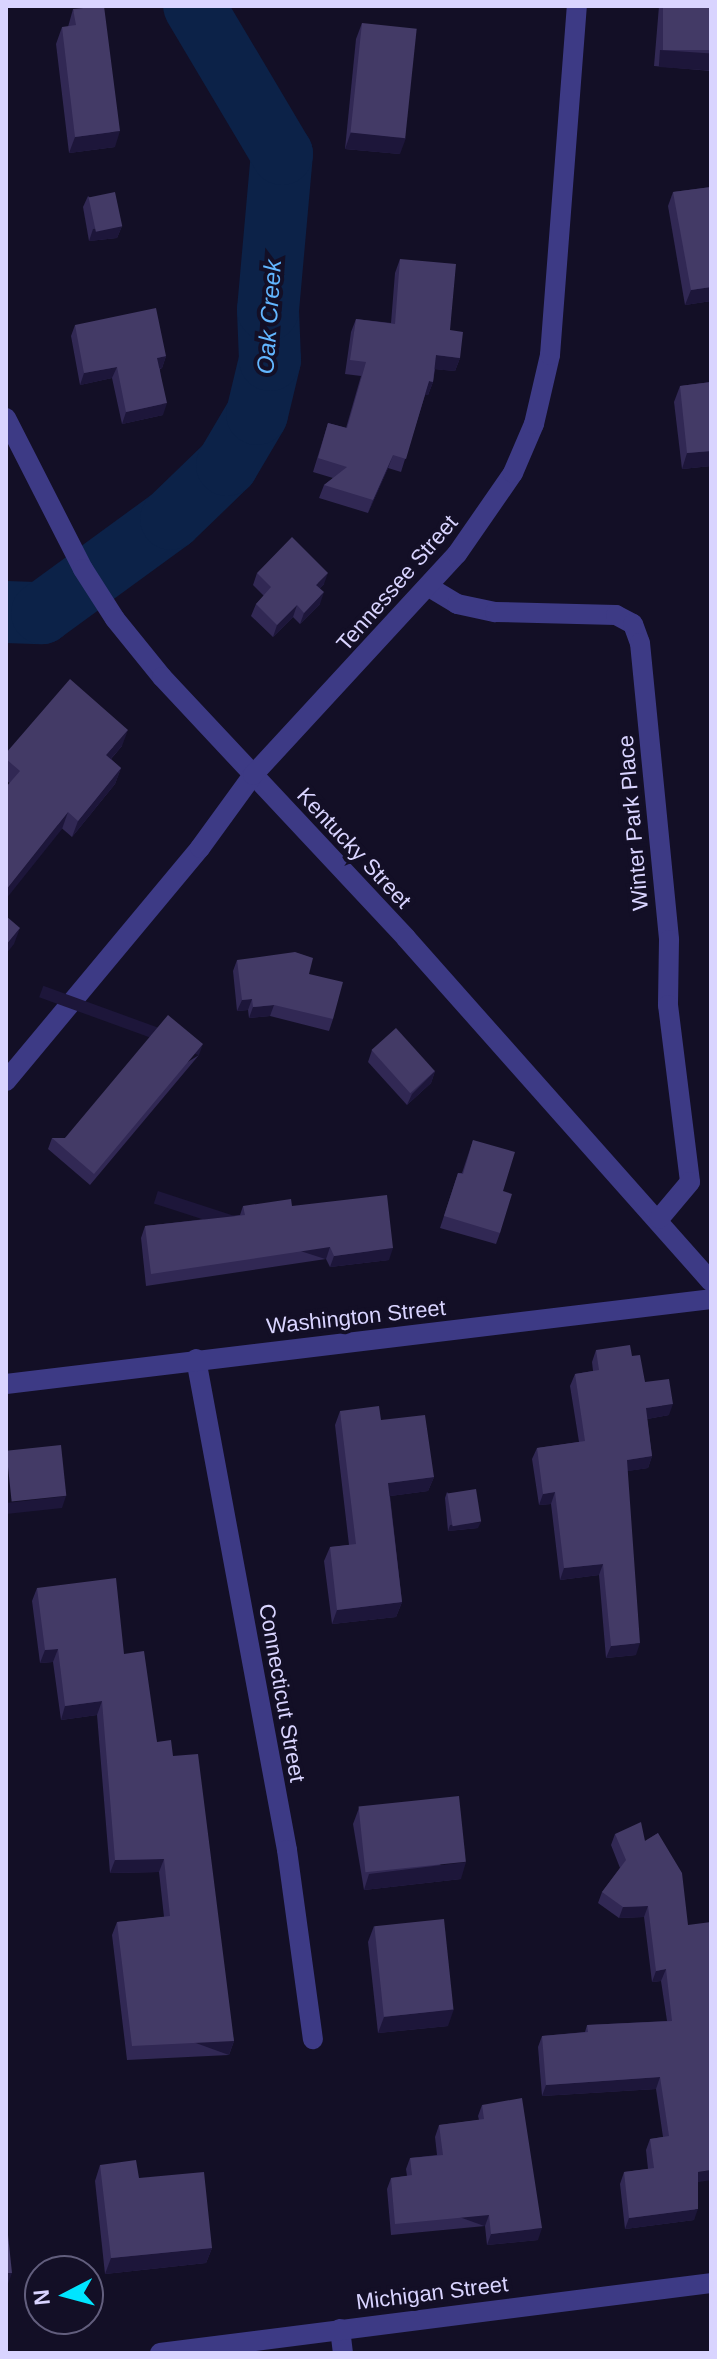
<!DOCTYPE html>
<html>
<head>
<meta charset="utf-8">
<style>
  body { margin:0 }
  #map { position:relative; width:717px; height:2359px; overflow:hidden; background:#130f26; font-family:Helvetica,sans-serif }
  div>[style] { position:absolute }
  .river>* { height:62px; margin:-31px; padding:0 31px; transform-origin:31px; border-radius:31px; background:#0c2248 }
  .minor>* { height:20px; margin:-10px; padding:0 10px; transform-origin:10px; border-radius:10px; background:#3d3a85 }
  .wall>* { inset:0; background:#312854 }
  .shaded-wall>* { inset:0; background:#1d163a; transform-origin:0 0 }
  .building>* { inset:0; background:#433a66; transform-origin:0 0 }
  span { translate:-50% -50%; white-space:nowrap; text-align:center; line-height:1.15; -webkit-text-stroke:8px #130f26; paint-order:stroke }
  .street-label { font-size:22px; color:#d9d4ff }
  .water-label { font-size:24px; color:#62b6ff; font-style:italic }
  .frame { position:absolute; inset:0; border:8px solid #d9d4ff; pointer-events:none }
  .north { position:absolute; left:24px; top:2255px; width:80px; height:80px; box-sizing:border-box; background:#130f26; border:2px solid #625e7d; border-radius:50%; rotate:264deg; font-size:22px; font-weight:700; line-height:32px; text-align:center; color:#d9d4ff }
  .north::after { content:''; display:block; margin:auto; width:28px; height:36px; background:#00e5ff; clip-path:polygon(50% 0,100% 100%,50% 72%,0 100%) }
</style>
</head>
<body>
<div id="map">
  <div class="river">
    <div style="left:6px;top:612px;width:36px;rotate:2deg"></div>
    <div style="left:42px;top:613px;width:160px;rotate:-36.1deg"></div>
    <div style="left:171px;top:519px;width:78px;rotate:-44deg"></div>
    <div style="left:227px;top:465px;width:59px;rotate:-59.5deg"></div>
    <div style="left:257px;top:414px;width:56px;rotate:-76.5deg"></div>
    <div style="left:270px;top:360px;width:50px;rotate:-92.3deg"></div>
    <div style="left:268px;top:310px;width:157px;rotate:-84.9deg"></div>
    <div style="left:282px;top:154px;width:172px;rotate:-120.7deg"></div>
  </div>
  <div class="minor">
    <div style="left:6px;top:418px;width:169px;rotate:63deg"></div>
    <div style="left:83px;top:569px;width:59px;rotate:57.4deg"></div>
    <div style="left:115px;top:619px;width:75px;rotate:51deg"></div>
    <div style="left:162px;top:677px;width:357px;rotate:46.9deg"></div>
    <div style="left:406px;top:938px;width:459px;rotate:48.4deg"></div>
    <div style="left:429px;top:587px;width:33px;rotate:31deg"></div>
    <div style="left:457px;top:604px;width:39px;rotate:12deg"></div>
    <div style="left:495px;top:612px;width:121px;rotate:1.4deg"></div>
    <div style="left:616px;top:615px;width:19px;rotate:28deg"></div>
    <div style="left:633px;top:624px;width:20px;rotate:70deg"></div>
    <div style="left:640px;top:643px;width:298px;rotate:84.4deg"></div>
    <div style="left:669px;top:940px;width:65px;rotate:90.9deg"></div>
    <div style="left:668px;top:1005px;width:178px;rotate:82.9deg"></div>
    <div style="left:690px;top:1182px;width:48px;rotate:130deg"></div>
    <div style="left:6px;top:1081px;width:303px;rotate:-50.2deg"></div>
    <div style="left:200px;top:848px;width:90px;rotate:-54deg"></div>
    <div style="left:253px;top:775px;width:301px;rotate:-47.3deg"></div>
    <div style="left:457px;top:554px;width:98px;rotate:-55.3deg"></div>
    <div style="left:513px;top:473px;width:53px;rotate:-66.8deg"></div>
    <div style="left:534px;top:424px;width:71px;rotate:-76.9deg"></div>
    <div style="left:550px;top:355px;width:350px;rotate:-85.6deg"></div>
    <div style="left:196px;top:1359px;width:499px;rotate:79.5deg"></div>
    <div style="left:287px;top:1850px;width:191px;rotate:82.2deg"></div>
    <div style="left:6px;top:1384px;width:710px;rotate:-6.87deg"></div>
    <div style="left:340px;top:2329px;width:24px;rotate:83deg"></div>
    <div style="left:160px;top:2353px;width:555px;rotate:-7.24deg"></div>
  </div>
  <div class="wall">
    <div style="clip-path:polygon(659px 6px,711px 6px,711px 71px,654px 66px)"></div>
    <div style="clip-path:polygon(73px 9px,115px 147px,69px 153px,56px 44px,62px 27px,68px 27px)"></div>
    <div style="clip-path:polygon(362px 23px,400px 154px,345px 149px,356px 39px)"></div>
    <div style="clip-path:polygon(711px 187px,711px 301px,685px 305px,668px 206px,673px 192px)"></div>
    <div style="clip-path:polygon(88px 196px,122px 226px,117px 238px,89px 241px,83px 207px)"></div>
    <div style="clip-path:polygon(400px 259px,450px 330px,460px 358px,455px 371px,435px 369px,433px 382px,428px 395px,425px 395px,401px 472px,388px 468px,368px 513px,319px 498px,324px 485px,333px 478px,313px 472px,328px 423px,346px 428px,361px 376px,345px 374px,351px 332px,356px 319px,391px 323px,395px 273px)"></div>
    <div style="clip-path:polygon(75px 325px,166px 356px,162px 368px,160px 369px,163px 415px,122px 424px,112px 378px,80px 385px,71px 336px)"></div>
    <div style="clip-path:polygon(711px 382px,711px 466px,682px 469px,674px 402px,680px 386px)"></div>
    <div style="clip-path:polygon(257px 573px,324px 584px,320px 588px,320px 604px,300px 624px,293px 617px,273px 637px,251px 616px,256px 604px,264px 596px,253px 585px)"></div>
    <div style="clip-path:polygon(122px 746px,111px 759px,121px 768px,115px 784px,72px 837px,6px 780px,6px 753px)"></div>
    <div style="clip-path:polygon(237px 960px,309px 974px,333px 1019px,329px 1031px,270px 1016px,249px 1018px,248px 1010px,237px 1011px,233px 971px)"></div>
    <div style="clip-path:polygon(372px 1050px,435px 1071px,431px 1083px,407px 1105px,368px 1062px)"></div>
    <div style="clip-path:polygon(199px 1055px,90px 1185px,48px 1149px,52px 1138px,65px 1138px)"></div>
    <div style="clip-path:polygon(473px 1140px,503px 1191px,500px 1233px,496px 1244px,440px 1228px,458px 1173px,462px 1173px)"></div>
    <div style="clip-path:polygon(243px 1206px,292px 1206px,389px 1260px,330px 1267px,326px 1259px,146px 1286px,141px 1238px,145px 1226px,240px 1215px)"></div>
    <div style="clip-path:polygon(596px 1350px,632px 1356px,645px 1382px,669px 1415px,647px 1419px,652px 1456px,648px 1468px,627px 1471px,636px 1655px,606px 1658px,599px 1575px,560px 1580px,551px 1504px,539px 1505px,532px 1459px,537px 1448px,579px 1442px,570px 1386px,575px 1374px,593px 1371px,592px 1362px)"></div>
    <div style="clip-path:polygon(340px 1411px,381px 1420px,434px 1477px,428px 1491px,390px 1496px,402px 1602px,396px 1617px,332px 1624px,324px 1561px,330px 1547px,349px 1545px,335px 1425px)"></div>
    <div style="clip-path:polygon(447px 1492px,478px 1528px,448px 1531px,445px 1498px)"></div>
    <div style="clip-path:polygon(37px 1588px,124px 1654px,157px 1742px,173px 1756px,234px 2041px,229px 2055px,127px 2060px,112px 1935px,117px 1922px,164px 1917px,159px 1872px,110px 1873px,97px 1715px,61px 1720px,53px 1662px,40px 1663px,32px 1601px)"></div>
    <div style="clip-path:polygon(359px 1808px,461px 1879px,364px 1890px,353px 1824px)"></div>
    <div style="clip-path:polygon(658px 1833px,698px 2183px,694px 2220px,625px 2229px,620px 2184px,624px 2172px,648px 2169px,646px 2150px,650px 2139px,663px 2137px,656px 2089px,542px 2096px,538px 2047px,542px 2036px,585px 2032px,587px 2025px,667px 2021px,661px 1981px,652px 1982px,644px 1917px,619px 1918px,598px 1903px,602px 1892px,620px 1868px,611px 1845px,615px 1834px,645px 1841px)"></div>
    <div style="clip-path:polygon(374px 1926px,448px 2026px,378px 2033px,368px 1942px)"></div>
    <div style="clip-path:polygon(482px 2105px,538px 2240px,487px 2245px,485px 2226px,391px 2235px,387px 2189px,391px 2178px,407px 2176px,406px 2169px,410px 2158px,437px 2155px,435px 2137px,439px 2125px,479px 2120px,478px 2116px)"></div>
    <div style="clip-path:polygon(100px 2165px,139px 2178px,212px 2248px,206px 2263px,105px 2274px,95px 2181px)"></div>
  </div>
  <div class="shaded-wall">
    <div style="left:660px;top:50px;width:51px;height:17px;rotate:4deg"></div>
    <div style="clip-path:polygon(120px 131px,115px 147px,69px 153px,75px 137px)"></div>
    <div style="clip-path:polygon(351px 132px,406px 138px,400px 154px,345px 149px)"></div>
    <div style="clip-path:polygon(122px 226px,117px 238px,89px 241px,93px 229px)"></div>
    <div style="clip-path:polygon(711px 287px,711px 301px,685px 305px,691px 290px)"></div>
    <div style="clip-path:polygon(436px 355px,460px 358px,455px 371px,432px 369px)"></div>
    <div style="clip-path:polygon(166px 356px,162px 368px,153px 370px,157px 358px)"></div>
    <div style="clip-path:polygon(117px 367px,112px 378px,80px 385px,84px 373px)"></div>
    <div style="clip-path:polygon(429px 381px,433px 382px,428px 395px,424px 395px)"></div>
    <div style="clip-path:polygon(167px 403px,163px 415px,122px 424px,126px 412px)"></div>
    <div style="clip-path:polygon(711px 451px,711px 466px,682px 469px,687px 453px)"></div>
    <div style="clip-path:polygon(393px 455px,388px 468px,368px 513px,373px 500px)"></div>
    <div style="clip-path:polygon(328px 573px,324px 584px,312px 596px,316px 585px)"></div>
    <div style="clip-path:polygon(324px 592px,320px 604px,300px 624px,304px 613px)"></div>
    <div style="clip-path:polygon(297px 605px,293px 617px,273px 637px,277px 625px)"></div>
    <div style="clip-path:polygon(128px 730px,122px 746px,100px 771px,106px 755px)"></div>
    <div style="clip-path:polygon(121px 768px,115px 784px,72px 837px,78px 821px)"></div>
    <div style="clip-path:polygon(68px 812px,62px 829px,6px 899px,6px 890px)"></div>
    <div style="clip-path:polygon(20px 928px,14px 944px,6px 954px,6px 945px)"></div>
    <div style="clip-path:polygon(252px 999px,248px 1010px,237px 1011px,242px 1000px)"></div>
    <div style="clip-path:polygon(274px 1005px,270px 1016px,249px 1018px,253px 1007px)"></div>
    <div style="left:203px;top:1044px;width:12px;height:170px;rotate:110deg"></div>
    <div style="clip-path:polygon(435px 1071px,431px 1083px,407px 1105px,412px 1094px)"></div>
    <div style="left:330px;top:1247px;width:13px;height:181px;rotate:108deg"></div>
    <div style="clip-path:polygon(393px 1248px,389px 1260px,330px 1267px,334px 1256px)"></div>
    <div style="clip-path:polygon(673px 1404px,669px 1415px,642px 1420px,646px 1408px)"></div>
    <div style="clip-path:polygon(652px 1456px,648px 1468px,622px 1472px,627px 1460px)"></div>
    <div style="clip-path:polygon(434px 1477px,428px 1491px,383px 1497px,388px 1483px)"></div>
    <div style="clip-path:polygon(555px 1492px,551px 1504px,539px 1505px,543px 1494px)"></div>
    <div style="clip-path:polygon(66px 1496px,62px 1508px,6px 1514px,6px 1503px)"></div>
    <div style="clip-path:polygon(481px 1522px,478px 1528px,448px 1531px,450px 1525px)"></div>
    <div style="clip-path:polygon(603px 1564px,599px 1575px,560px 1580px,564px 1568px)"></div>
    <div style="clip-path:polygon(402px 1602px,396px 1617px,332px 1624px,337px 1610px)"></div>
    <div style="clip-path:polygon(640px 1643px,636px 1655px,606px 1658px,611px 1646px)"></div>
    <div style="clip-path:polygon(58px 1649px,53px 1662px,40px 1663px,45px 1650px)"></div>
    <div style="clip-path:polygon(102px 1701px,97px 1715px,61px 1720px,65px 1706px)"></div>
    <div style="clip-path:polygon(164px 1859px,159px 1872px,110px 1873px,115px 1860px)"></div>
    <div style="clip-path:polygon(466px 1862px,461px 1879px,364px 1890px,369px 1874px)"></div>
    <div style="clip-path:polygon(648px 1906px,644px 1917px,619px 1918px,623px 1907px)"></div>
    <div style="clip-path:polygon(666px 1969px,661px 1981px,652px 1982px,656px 1971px)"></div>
    <div style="clip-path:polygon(454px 2009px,448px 2026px,378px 2033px,384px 2017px)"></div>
    <div style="left:234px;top:2041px;width:15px;height:102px;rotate:110deg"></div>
    <div style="clip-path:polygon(660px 2077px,656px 2089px,542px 2096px,546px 2085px)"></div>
    <div style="clip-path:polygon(711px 2170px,711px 2180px,693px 2183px,698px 2172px)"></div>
    <div style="clip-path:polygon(698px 2209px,694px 2220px,625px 2229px,629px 2218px)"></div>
    <div style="left:489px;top:2215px;width:12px;height:94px;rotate:110deg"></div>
    <div style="clip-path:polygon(542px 2228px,538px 2240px,487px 2245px,491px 2234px)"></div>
    <div style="clip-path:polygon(212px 2248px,206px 2263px,105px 2274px,111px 2258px)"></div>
    <div style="clip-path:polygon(6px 2273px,12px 2273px,6px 2289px)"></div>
  </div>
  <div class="building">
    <div style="clip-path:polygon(104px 6px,120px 131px,75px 137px,62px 27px,76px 25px,73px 9px)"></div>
    <div style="left:663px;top:6px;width:48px;height:44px"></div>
    <div style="left:362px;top:23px;width:55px;height:110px;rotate:6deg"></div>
    <div style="clip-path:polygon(711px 187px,711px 287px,691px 290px,673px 192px)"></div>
    <div style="left:115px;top:192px;width:35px;height:27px;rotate:78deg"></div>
    <div style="clip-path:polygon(400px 259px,456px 264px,450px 330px,463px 332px,460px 358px,436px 355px,433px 382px,429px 381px,406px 459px,393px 455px,373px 500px,324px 485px,347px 467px,318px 458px,328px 423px,347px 428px,366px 362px,350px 360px,356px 319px,395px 324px)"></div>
    <div style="clip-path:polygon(156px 308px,166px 356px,157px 358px,167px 403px,126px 412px,117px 367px,84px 373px,75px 325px)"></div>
    <div style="clip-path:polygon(711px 382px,711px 451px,687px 453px,680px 386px)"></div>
    <div style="clip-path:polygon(292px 537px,328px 573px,316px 585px,324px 592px,304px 613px,297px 605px,277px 625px,256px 604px,271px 587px,257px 573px)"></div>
    <div style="clip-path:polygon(70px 679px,128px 730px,106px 755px,121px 768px,78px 821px,68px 812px,6px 890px,6px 787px,20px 771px,6px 759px,6px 753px)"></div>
    <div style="clip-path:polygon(6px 916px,20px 928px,6px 945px)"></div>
    <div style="clip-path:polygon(295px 952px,313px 958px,309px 974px,343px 982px,333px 1019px,274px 1005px,253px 1007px,252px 999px,242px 1000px,237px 960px)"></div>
    <div style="clip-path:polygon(168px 1015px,203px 1044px,94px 1174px,52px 1138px,65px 1138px)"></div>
    <div style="left:396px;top:1028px;width:58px;height:33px;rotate:48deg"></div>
    <div style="clip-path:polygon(473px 1140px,515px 1152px,503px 1191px,512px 1194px,500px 1233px,444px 1216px,458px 1173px,463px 1174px)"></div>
    <div style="clip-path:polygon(387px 1195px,393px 1248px,334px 1256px,330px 1247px,151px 1274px,145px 1226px,245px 1215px,243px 1206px,291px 1199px,292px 1206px)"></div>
    <div style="clip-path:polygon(630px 1345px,632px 1356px,640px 1355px,645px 1382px,669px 1379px,673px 1404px,646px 1408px,652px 1456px,627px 1460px,640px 1643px,611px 1646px,603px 1564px,564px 1568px,555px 1492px,543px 1494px,537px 1448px,585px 1441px,575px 1374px,599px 1370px,596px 1350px)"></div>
    <div style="clip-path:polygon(379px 1406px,381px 1420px,425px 1415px,434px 1477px,388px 1483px,402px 1602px,337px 1610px,330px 1547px,356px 1544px,340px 1411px)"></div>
    <div style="left:61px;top:1445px;width:51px;height:55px;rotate:84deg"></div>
    <div style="left:476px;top:1489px;width:33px;height:29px;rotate:81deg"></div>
    <div style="clip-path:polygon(116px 1578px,124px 1654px,144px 1651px,157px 1742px,171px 1740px,173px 1756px,198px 1754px,234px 2041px,132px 2046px,117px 1922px,170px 1916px,164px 1859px,115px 1860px,102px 1701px,65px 1706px,58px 1649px,45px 1650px,37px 1588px)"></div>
    <div style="left:459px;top:1796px;width:66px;height:101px;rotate:84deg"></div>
    <div style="clip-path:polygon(641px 1822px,645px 1841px,658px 1833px,682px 1873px,688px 1925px,711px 1922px,711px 2170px,698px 2172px,698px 2209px,629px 2218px,624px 2172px,654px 2168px,650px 2139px,669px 2136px,660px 2077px,546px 2085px,542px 2036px,588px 2032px,587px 2025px,672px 2021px,666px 1969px,656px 1971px,648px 1906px,623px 1907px,602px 1892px,626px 1860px,615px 1834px)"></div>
    <div style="left:444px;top:1919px;width:91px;height:70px;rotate:84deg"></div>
    <div style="clip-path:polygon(522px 2098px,542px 2228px,491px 2234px,489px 2215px,395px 2224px,391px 2178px,412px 2175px,410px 2158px,443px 2155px,439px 2125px,484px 2119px,482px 2105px)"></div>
    <div style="clip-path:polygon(136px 2160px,139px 2178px,204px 2172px,212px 2248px,111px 2258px,100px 2165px)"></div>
    <div style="clip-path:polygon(6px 2216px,12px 2273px,6px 2273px)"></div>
  </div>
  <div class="street-label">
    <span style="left:397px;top:583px;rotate:-49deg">Tennessee Street</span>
    <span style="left:633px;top:823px;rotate:-95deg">Winter Park Place</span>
    <span style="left:354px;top:848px;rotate:47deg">Kentucky Street</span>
    <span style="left:356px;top:1317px;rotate:-6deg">Washington Street</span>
    <span style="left:282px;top:1693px;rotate:80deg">Connecticut Street</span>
    <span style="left:432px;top:2293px;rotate:-7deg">Michigan Street</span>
  </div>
  <div class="water-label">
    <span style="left:269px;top:317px;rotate:-86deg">Oak Creek</span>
  </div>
  <div class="frame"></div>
  <div class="north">N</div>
</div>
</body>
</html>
